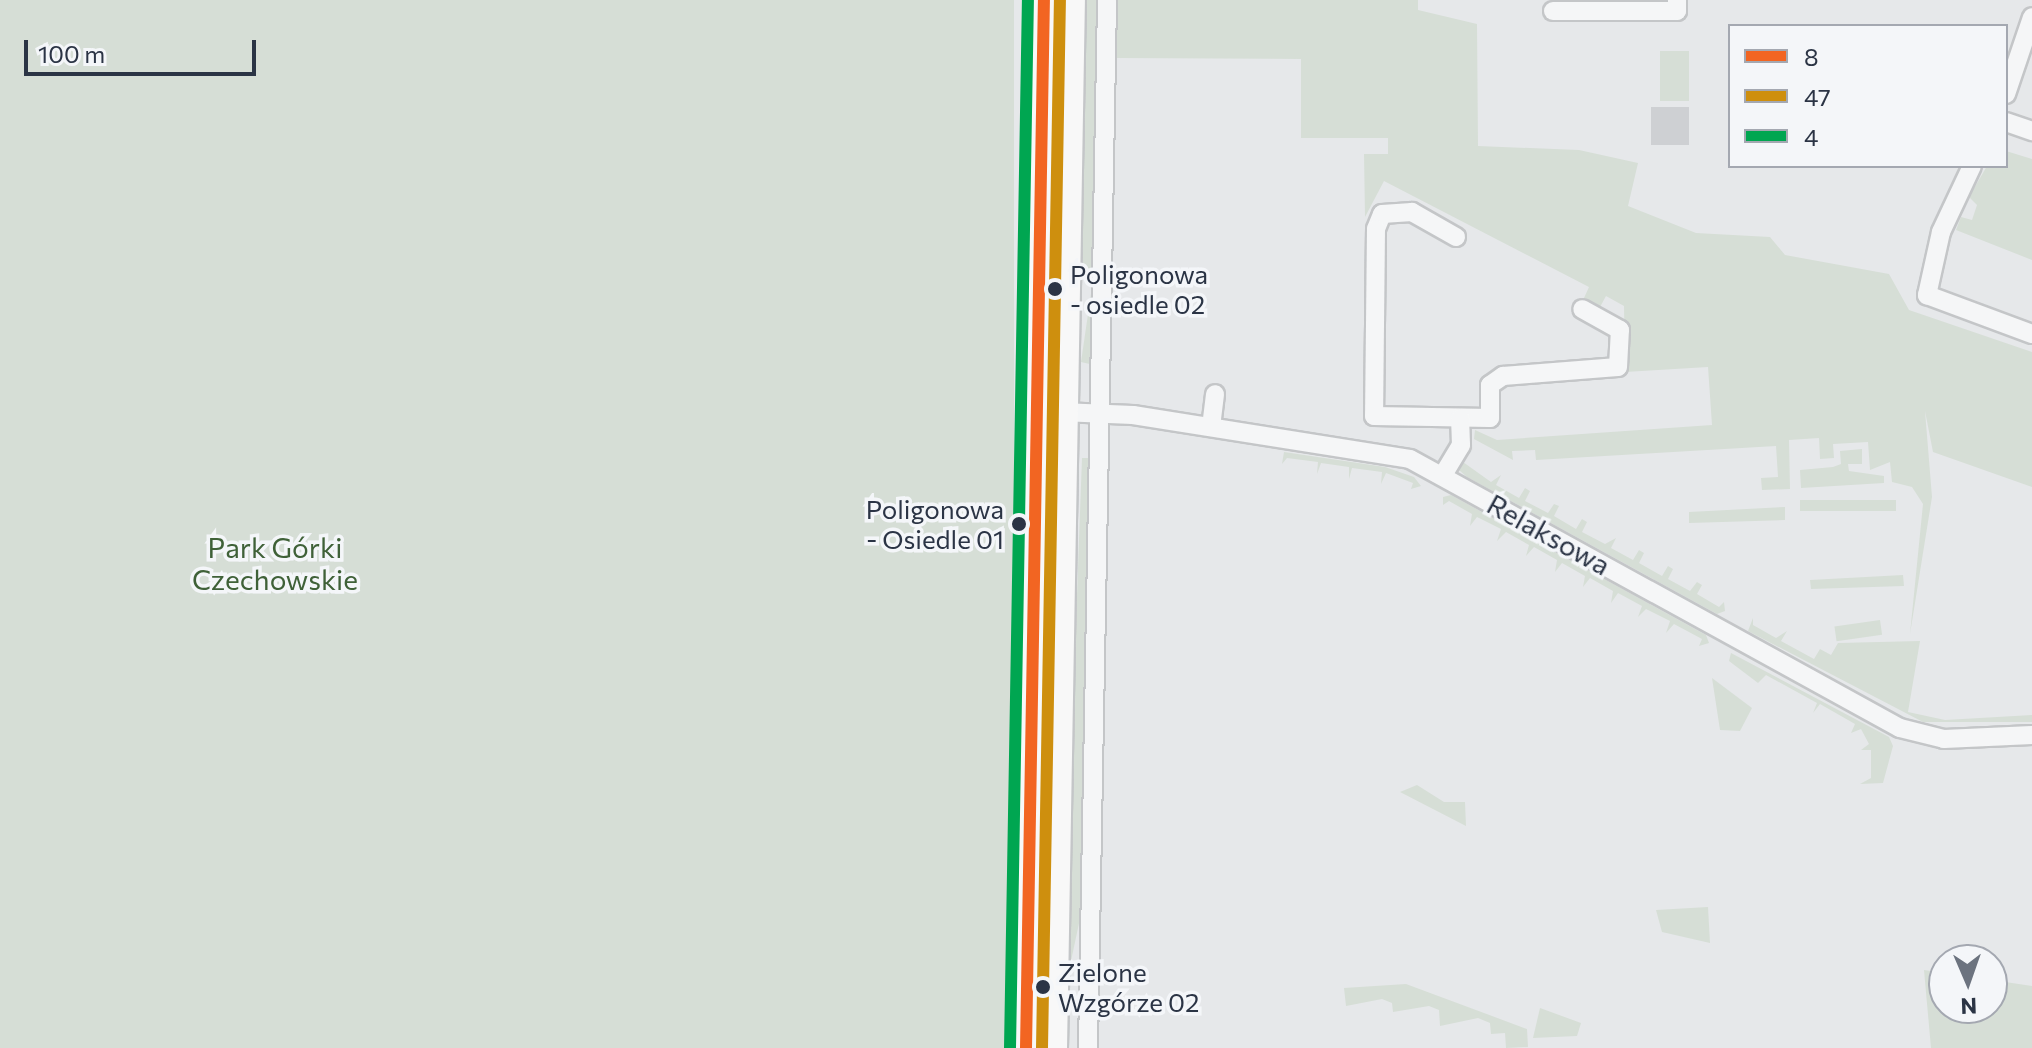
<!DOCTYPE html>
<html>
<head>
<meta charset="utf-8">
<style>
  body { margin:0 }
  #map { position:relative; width:2032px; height:1048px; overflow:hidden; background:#e6e8ea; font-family:Commissioner,sans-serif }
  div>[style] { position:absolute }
  .green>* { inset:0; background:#d6ded6; transform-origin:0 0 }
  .building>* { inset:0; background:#ced0d3; transform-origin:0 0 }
  .roads { filter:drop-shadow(2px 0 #c4c6c8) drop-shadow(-2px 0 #c4c6c8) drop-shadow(0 2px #c4c6c8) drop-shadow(0 -2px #c4c6c8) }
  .minor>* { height:18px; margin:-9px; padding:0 9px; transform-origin:9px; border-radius:9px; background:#f5f6f7 }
  .secondary>* { height:24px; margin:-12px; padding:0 12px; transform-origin:12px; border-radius:12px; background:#f8f8f8 }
  .bus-1>* { height:12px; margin:-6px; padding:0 6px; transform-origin:6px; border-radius:6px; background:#f26522 }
  .bus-2>* { height:12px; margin:-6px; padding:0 6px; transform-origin:6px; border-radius:6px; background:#ce8f0e }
  .bus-3>* { height:12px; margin:-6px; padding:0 6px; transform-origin:6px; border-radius:6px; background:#00a651 }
  .dots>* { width:22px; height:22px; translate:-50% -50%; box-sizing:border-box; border:4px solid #f4f6f9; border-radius:50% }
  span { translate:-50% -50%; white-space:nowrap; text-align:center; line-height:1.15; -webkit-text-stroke:7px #f4f6f9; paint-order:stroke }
  .bus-label { font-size:26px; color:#2b3445 }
  .left { translate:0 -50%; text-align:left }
  .right { translate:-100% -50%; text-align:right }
  .street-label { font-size:28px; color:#2b3445 }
  .park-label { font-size:28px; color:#3f6138 }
  .legend { position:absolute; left:1728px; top:24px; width:280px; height:144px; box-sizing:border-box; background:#f4f6f9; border:2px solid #a4a8b1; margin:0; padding:10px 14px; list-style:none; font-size:24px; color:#2b3445 }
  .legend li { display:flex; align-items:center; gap:16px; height:40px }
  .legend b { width:40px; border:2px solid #a4a8b1 }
  .north { position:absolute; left:1928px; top:944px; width:80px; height:80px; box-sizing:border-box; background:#f4f6f9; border:2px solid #a4a8b1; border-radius:50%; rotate:178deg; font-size:22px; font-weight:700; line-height:32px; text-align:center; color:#2b3445 }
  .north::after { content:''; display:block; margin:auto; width:28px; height:36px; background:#6c737f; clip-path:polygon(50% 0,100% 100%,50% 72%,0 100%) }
  .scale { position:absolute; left:24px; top:40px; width:232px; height:36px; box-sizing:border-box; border:4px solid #2b3445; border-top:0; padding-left:10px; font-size:24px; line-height:28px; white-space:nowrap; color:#2b3445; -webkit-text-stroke:6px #f4f6f9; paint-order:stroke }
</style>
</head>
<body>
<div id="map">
  <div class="green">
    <div style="left:0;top:0;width:1014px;height:1048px"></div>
    <div style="clip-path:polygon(1082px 0,1099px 0,1094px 365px,1081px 362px,1093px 280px,1084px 271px,1079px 233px)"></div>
    <div style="clip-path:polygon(1115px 0,1418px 0,1418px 10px,1477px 24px,1478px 146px,1579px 150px,1638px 163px,1628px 206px,1696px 233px,1770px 237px,1785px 255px,1889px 274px,1909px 310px,2032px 352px,2032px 487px,1933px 452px,1925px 411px,1932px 497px,1910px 634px,1923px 504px,1912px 487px,1892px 482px,1890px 462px,1870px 470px,1868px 442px,1833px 444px,1834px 458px,1820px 459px,1819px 438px,1789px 440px,1790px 489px,1762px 490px,1761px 478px,1778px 477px,1776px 446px,1536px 460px,1535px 450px,1512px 451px,1513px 460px,1474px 439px,1475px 430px,1497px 440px,1712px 425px,1708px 367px,1625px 372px,1624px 306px,1606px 296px,1600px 307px,1584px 298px,1589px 287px,1384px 181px,1365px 217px,1364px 154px,1388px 154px,1388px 138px,1301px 138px,1301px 59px,1114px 58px)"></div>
    <div style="left:1660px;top:51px;width:29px;height:50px"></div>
    <div style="clip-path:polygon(2006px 151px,2032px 159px,2032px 260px,1956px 230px,1961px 217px,1972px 220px,1977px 205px,1969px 197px,1987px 166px,2006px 166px)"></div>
    <div style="clip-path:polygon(1862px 449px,1862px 464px,1848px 464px,1849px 471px,1884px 476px,1884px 483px,1801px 488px,1800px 470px,1833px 467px,1841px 464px,1840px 451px)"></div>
    <div style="clip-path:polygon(1284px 452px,1385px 467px,1414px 477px,1421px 486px,1411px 489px,1413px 483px,1386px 473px,1381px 484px,1382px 472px,1352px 468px,1349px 479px,1349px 467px,1321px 463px,1317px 474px,1318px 462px,1287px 458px,1282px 464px)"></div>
    <div style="clip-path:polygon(1082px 458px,1093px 458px,1085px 895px,1071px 961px,1067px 870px)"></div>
    <div style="clip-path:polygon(1463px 462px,1491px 482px,1501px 475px,1496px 485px,1519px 498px,1525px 488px,1530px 491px,1525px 501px,1548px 513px,1554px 504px,1559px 506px,1554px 516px,1576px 529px,1582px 519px,1587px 522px,1582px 532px,1605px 544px,1616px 538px,1611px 548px,1633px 560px,1639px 550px,1644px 553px,1639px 563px,1662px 576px,1668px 566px,1673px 569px,1668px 579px,1690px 591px,1697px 582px,1702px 585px,1697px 594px,1719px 607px,1724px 602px,1725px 611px,1717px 614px,1467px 477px,1459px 470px)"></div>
    <div style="clip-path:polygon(1451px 495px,1706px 635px,1709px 643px,1699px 646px,1702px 639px,1674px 624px,1666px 633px,1670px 621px,1646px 609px,1638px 617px,1642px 606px,1618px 593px,1611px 603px,1613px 591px,1590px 578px,1583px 587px,1585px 576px,1562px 563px,1555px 572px,1557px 560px,1534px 547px,1526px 556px,1529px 545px,1506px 532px,1497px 541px,1501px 529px,1477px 517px,1470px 526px,1472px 514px,1449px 501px,1443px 505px,1443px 497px)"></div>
    <div style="left:1896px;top:500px;width:11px;height:96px;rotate:90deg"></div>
    <div style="clip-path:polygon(1785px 507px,1785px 520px,1689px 523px,1689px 512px)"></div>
    <div style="clip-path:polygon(1903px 575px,1904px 586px,1811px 589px,1810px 580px)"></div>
    <div style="clip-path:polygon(1753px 618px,1753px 625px,1776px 638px,1787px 631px,1781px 641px,1814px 659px,1820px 649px,1831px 655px,1838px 643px,1920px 641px,1908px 712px,1945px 720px,2032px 715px,2032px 722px,1923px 722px,1748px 631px)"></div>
    <div style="left:1880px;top:620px;width:15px;height:46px;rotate:82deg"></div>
    <div style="clip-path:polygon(1731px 653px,1889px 737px,1893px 746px,1883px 783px,1860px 784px,1871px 778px,1871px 750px,1861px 750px,1869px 744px,1861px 729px,1851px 733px,1855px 724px,1820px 704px,1813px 713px,1817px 703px,1766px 675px,1758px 683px,1729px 661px)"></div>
    <div style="clip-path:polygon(1712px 678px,1752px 708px,1740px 731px,1720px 730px)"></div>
    <div style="clip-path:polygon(1417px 785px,1444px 802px,1465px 802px,1466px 826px,1400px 792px)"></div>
    <div style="clip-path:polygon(1708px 907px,1710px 943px,1662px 932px,1656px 910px)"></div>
    <div style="clip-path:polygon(1924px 970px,1944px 973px,1944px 1008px,1992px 1008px,1992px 980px,2032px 986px,2032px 1048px,1931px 1048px)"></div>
    <div style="clip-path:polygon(1406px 984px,1527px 1029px,1528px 1047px,1506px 1048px,1505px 1033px,1491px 1034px,1490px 1023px,1478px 1018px,1440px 1026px,1439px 1010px,1429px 1006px,1393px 1012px,1392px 1003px,1382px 999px,1346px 1006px,1344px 988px)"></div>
    <div style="clip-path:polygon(1540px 1008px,1581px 1023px,1577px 1036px,1533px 1038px)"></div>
  </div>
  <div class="building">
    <div style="left:1651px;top:107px;width:38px;height:38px"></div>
  </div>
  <div class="roads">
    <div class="minor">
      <div style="left:1553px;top:11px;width:124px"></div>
      <div style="left:1677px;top:11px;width:11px;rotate:-90deg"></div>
      <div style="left:2006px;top:94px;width:81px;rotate:-71.3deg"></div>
      <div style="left:2006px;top:122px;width:28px;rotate:19deg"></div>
      <div style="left:1972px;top:166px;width:73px;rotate:115.2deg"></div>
      <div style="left:1941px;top:232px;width:65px;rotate:102.5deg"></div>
      <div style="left:1927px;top:295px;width:112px;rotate:20.4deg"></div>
      <div style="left:1456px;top:237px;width:51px;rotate:-150.4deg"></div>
      <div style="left:1412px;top:212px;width:30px;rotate:176deg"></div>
      <div style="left:1382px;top:214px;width:16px;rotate:112deg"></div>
      <div style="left:1376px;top:229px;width:187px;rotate:90.6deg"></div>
      <div style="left:1374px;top:416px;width:116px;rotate:1deg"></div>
      <div style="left:1490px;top:418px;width:33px;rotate:-90deg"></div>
      <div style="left:1490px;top:385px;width:16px;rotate:-35deg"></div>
      <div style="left:1503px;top:376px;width:115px;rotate:-4.5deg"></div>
      <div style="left:1618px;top:367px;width:37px;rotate:-87deg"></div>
      <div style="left:1620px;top:330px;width:43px;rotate:-151.1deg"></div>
      <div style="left:1037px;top:411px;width:96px;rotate:2.4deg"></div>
      <div style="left:1133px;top:415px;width:280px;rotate:9deg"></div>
      <div style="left:1410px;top:459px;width:559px;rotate:28.77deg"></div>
      <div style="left:1900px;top:728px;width:45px;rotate:14deg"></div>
      <div style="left:1944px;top:739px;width:88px;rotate:-2.6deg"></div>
      <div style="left:1211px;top:427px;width:33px;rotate:-83deg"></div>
      <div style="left:1443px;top:475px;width:35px;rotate:-59deg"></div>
      <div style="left:1461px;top:445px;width:27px;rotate:-92deg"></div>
      <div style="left:1088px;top:1048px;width:1048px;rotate:-88.96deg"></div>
    </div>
    <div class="secondary">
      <div style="left:1026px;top:1048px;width:1048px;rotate:-89.02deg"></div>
      <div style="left:1055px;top:1048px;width:1048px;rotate:-89.02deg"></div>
    </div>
  </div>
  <div class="bus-1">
    <div style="left:1026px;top:1048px;width:1048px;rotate:-89.02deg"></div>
  </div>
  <div class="bus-2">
    <div style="left:1042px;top:1048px;width:1048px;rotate:-89.02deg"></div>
  </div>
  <div class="bus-3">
    <div style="left:1010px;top:1048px;width:1048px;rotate:-89.02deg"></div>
  </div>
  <div class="dots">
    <div style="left:1055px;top:289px;background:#2b3445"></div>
    <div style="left:1019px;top:524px;background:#2b3445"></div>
    <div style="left:1043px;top:987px;background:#2b3445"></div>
  </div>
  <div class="bus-label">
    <span class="left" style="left:1070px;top:289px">Poligonowa<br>- osiedle 02</span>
    <span class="right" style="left:1004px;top:524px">Poligonowa<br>- Osiedle 01</span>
    <span class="left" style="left:1058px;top:987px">Zielone<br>Wzgórze 02</span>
  </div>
  <div class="street-label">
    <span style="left:1549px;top:534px;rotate:29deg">Relaksowa</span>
  </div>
  <div class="park-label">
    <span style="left:275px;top:563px">Park Górki<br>Czechowskie</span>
  </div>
  <ul class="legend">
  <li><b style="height:10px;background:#f26522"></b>8</li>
  <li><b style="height:10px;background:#ce8f0e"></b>47</li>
  <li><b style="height:10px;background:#00a651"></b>4</li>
  </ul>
  <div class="north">N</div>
  <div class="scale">100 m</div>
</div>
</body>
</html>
